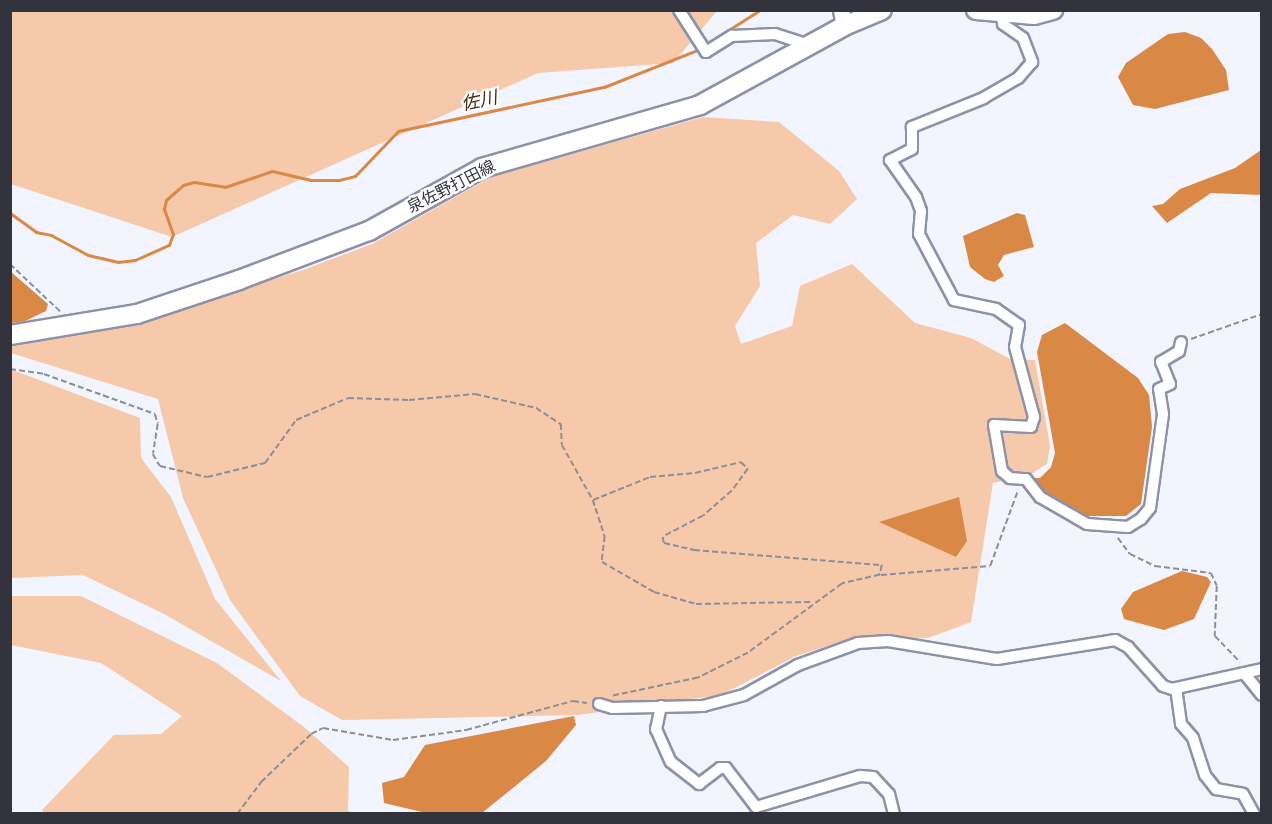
<!DOCTYPE html>
<html>
<head>
<meta charset="utf-8">
<style>
  body { margin:0 }
  #map { position:relative; width:1272px; height:824px; overflow:hidden; background:#f2f4fe; font-family:Barlow,"Noto Sans JP",sans-serif }
  div>[style] { position:absolute }
  .green>* { inset:0; background:#f6c9aa }
  .water>* { inset:0; background:#da8846 }
  .stream>* { height:3px; margin:-1.5px; padding:0 1.5px; transform-origin:1.5px; border-radius:1.5px; background:#da8846 }
  .path>* { height:1.5px; margin-top:-0.75px; transform-origin:0; background:repeating-linear-gradient(90deg,#8c8e98 0 6px,transparent 0 9px) }
  .roads { filter:drop-shadow(2px 0 #8e92a8) drop-shadow(-2px 0 #8e92a8) drop-shadow(0 2px #8e92a8) drop-shadow(0 -2px #8e92a8) }
  .street>* { height:10px; margin:-5px; padding:0 5px; transform-origin:5px; border-radius:5px; background:#fff }
  .secondary>* { height:15px; margin:-7.5px; padding:0 7.5px; transform-origin:7.5px; border-radius:7.5px; background:#fff }
  .primary>* { height:18px; margin:-9px; padding:0 9px; transform-origin:9px; border-radius:9px; background:#fff }
  span { translate:-50% -50%; white-space:nowrap; text-align:center; line-height:1.15; -webkit-text-stroke:4.5px #fff; paint-order:stroke }
  .street-label { font-size:16px; color:#32333d }
  .water-label { font-size:18px; color:#49280c; font-style:italic }
  .frame { position:absolute; inset:0; border:12px solid #32333d; pointer-events:none }
</style>
</head>
<body>
<div id="map">
  <div class="green">
    <div style="clip-path:polygon(11px 11px,717px 11px,673px 63px,538px 73px,172px 237px,11px 184px)"></div>
    <div style="clip-path:polygon(703px 117px,779px 122px,839px 171px,857px 199px,830px 224px,793px 215px,756px 243px,760px 286px,735px 326px,741px 344px,792px 326px,800px 286px,852px 264px,915px 323px,971px 338px,1012px 360px,1035px 360px,1050px 446px,1047px 464px,1031px 474px,993px 483px,971px 622px,928px 638px,855px 637px,796px 656px,721px 695px,578px 715px,342px 720px,300px 696px,230px 600px,183px 498px,158px 399px,11px 353px,10px 347px,156px 315px,303px 270px,372px 244px,491px 177px)"></div>
    <div style="clip-path:polygon(10px 369px,140px 418px,141px 458px,171px 497px,215px 599px,281px 681px,164px 614px,83px 575px,11px 578px)"></div>
    <div style="clip-path:polygon(11px 596px,81px 596px,217px 663px,304px 727px,349px 767px,348px 811px,354px 813px,44px 813px,42px 810px,114px 735px,161px 734px,182px 716px,101px 663px,11px 645px)"></div>
  </div>
  <div class="water">
    <div style="clip-path:polygon(1185px 32px,1201px 38px,1212px 49px,1226px 70px,1229px 90px,1155px 109px,1133px 105px,1118px 77px,1126px 63px,1168px 34px)"></div>
    <div style="clip-path:polygon(1261px 150px,1261px 195px,1211px 193px,1167px 223px,1152px 206px,1163px 204px,1180px 189px,1235px 168px)"></div>
    <div style="clip-path:polygon(1017px 213px,1025px 215px,1034px 247px,1004px 255px,998px 265px,1004px 276px,994px 282px,985px 279px,970px 267px,963px 236px)"></div>
    <div style="clip-path:polygon(11px 272px,48px 304px,46px 311px,25px 321px,11px 323px)"></div>
    <div style="clip-path:polygon(1065px 323px,1138px 378px,1149px 395px,1152px 427px,1141px 504px,1126px 516px,1083px 516px,1043px 492px,1033px 478px,1040px 478px,1051px 467px,1055px 453px,1037px 352px,1042px 335px)"></div>
    <div style="clip-path:polygon(959px 497px,967px 541px,956px 557px,879px 522px)"></div>
    <div style="clip-path:polygon(1182px 571px,1207px 577px,1211px 582px,1194px 619px,1164px 630px,1124px 619px,1121px 609px,1133px 592px)"></div>
    <div style="clip-path:polygon(574px 716px,576px 725px,546px 761px,482px 813px,426px 813px,384px 803px,382px 783px,404px 777px,425px 745px)"></div>
  </div>
  <div class="stream">
    <div style="left:10px;top:213px;width:32px;rotate:36deg"></div>
    <div style="left:36px;top:232px;width:15px;rotate:11deg"></div>
    <div style="left:51px;top:235px;width:42px;rotate:28.4deg"></div>
    <div style="left:88px;top:255px;width:31px;rotate:13deg"></div>
    <div style="left:118px;top:262px;width:17px;rotate:-7deg"></div>
    <div style="left:135px;top:260px;width:37px;rotate:-24deg"></div>
    <div style="left:169px;top:245px;width:12px;rotate:-70deg"></div>
    <div style="left:173px;top:234px;width:27px;rotate:-110deg"></div>
    <div style="left:164px;top:209px;width:9px;rotate:-77deg"></div>
    <div style="left:166px;top:200px;width:23px;rotate:-41deg"></div>
    <div style="left:183px;top:185px;width:11px;rotate:-15deg"></div>
    <div style="left:194px;top:182px;width:31px;rotate:9deg"></div>
    <div style="left:225px;top:187px;width:50px;rotate:-18.8deg"></div>
    <div style="left:272px;top:171px;width:39px;rotate:13deg"></div>
    <div style="left:310px;top:180px;width:29px"></div>
    <div style="left:339px;top:180px;width:16px;rotate:-14deg"></div>
    <div style="left:355px;top:176px;width:62px;rotate:-46.3deg"></div>
    <div style="left:398px;top:131px;width:211px;rotate:-12.1deg"></div>
    <div style="left:604px;top:87px;width:100px;rotate:-21.7deg"></div>
    <div style="left:697px;top:50px;width:75px;rotate:-32.4deg"></div>
  </div>
  <div class="path">
    <div style="left:10px;top:264px;width:71px;rotate:43.3deg"></div>
    <div style="left:1191px;top:339px;width:75px;rotate:-19.4deg"></div>
    <div style="left:10px;top:369px;width:34px;rotate:8deg"></div>
    <div style="left:44px;top:374px;width:118px;rotate:19.8deg"></div>
    <div style="left:155px;top:414px;width:10px;rotate:73deg"></div>
    <div style="left:158px;top:424px;width:30px;rotate:99deg"></div>
    <div style="left:153px;top:454px;width:14px;rotate:60deg"></div>
    <div style="left:160px;top:466px;width:48px;rotate:13.2deg"></div>
    <div style="left:207px;top:477px;width:60px;rotate:-13.6deg"></div>
    <div style="left:265px;top:463px;width:53px;rotate:-54.2deg"></div>
    <div style="left:296px;top:420px;width:56px;rotate:-22.9deg"></div>
    <div style="left:348px;top:398px;width:61px;rotate:1.9deg"></div>
    <div style="left:409px;top:400px;width:66px;rotate:-5.2deg"></div>
    <div style="left:475px;top:394px;width:63px;rotate:12.9deg"></div>
    <div style="left:536px;top:408px;width:30px;rotate:33deg"></div>
    <div style="left:561px;top:424px;width:21px;rotate:87deg"></div>
    <div style="left:562px;top:445px;width:63px;rotate:60.6deg"></div>
    <div style="left:593px;top:500px;width:38px;rotate:72deg"></div>
    <div style="left:605px;top:536px;width:26px;rotate:97deg"></div>
    <div style="left:602px;top:562px;width:60px;rotate:30deg"></div>
    <div style="left:654px;top:592px;width:44px;rotate:15.9deg"></div>
    <div style="left:696px;top:604px;width:116px;rotate:-1deg"></div>
    <div style="left:593px;top:500px;width:61px;rotate:-22deg"></div>
    <div style="left:650px;top:477px;width:45px;rotate:-5.1deg"></div>
    <div style="left:695px;top:473px;width:47px;rotate:-13.4deg"></div>
    <div style="left:741px;top:462px;width:10px;rotate:45deg"></div>
    <div style="left:748px;top:469px;width:27px;rotate:126deg"></div>
    <div style="left:732px;top:491px;width:38px;rotate:139deg"></div>
    <div style="left:703px;top:516px;width:45px;rotate:152.3deg"></div>
    <div style="left:663px;top:537px;width:6px;rotate:81deg"></div>
    <div style="left:664px;top:543px;width:31px;rotate:13deg"></div>
    <div style="left:694px;top:550px;width:189px;rotate:4.6deg"></div>
    <div style="left:882px;top:565px;width:10px;rotate:101deg"></div>
    <div style="left:880px;top:575px;width:39px;rotate:167deg"></div>
    <div style="left:842px;top:584px;width:117px;rotate:143.7deg"></div>
    <div style="left:748px;top:653px;width:56px;rotate:153.4deg"></div>
    <div style="left:698px;top:678px;width:87px;rotate:168deg"></div>
    <div style="left:1118px;top:538px;width:20px;rotate:53deg"></div>
    <div style="left:1130px;top:554px;width:28px;rotate:26deg"></div>
    <div style="left:1155px;top:566px;width:56px;rotate:7.1deg"></div>
    <div style="left:1211px;top:573px;width:14px;rotate:65deg"></div>
    <div style="left:1217px;top:586px;width:50px;rotate:92.3deg"></div>
    <div style="left:1215px;top:636px;width:36px;rotate:46deg"></div>
    <div style="left:881px;top:575px;width:109px;rotate:-4.7deg"></div>
    <div style="left:990px;top:566px;width:81px;rotate:-69.8deg"></div>
    <div style="left:237px;top:814px;width:40px;rotate:-53deg"></div>
    <div style="left:261px;top:782px;width:69px;rotate:-43.8deg"></div>
    <div style="left:311px;top:734px;width:13px;rotate:-27deg"></div>
    <div style="left:323px;top:728px;width:71px;rotate:9.7deg"></div>
    <div style="left:393px;top:740px;width:74px;rotate:-7.8deg"></div>
    <div style="left:466px;top:730px;width:111px;rotate:-15.2deg"></div>
    <div style="left:573px;top:701px;width:14px;rotate:8deg"></div>
  </div>
  <div class="roads">
    <div class="street">
      <div style="left:679px;top:10px;width:50px;rotate:57.3deg"></div>
      <div style="left:706px;top:52px;width:31px;rotate:-32deg"></div>
      <div style="left:732px;top:36px;width:43px;rotate:-2.7deg"></div>
      <div style="left:775px;top:34px;width:36px;rotate:18deg"></div>
      <div style="left:1006px;top:11px;width:4px;rotate:153deg"></div>
      <div style="left:1002px;top:13px;width:11px;rotate:85deg"></div>
      <div style="left:1003px;top:24px;width:24px;rotate:35deg"></div>
      <div style="left:1023px;top:38px;width:26px;rotate:69deg"></div>
      <div style="left:1032px;top:62px;width:21px;rotate:131deg"></div>
      <div style="left:1018px;top:78px;width:39px;rotate:150deg"></div>
      <div style="left:984px;top:98px;width:78px;rotate:158.1deg"></div>
      <div style="left:912px;top:127px;width:22px;rotate:90deg"></div>
      <div style="left:912px;top:149px;width:25px;rotate:153deg"></div>
      <div style="left:890px;top:160px;width:45px;rotate:54.9deg"></div>
      <div style="left:916px;top:197px;width:15px;rotate:70deg"></div>
      <div style="left:921px;top:211px;width:23px;rotate:95deg"></div>
      <div style="left:919px;top:234px;width:75px;rotate:62.1deg"></div>
      <div style="left:954px;top:300px;width:43px;rotate:12.1deg"></div>
      <div style="left:996px;top:309px;width:28px;rotate:35deg"></div>
      <div style="left:1019px;top:325px;width:22px;rotate:100deg"></div>
      <div style="left:1015px;top:347px;width:73px;rotate:74.8deg"></div>
      <div style="left:1034px;top:417px;width:10px;rotate:107deg"></div>
      <div style="left:1031px;top:427px;width:37px;rotate:-177deg"></div>
      <div style="left:994px;top:425px;width:47px;rotate:80.1deg"></div>
      <div style="left:1002px;top:471px;width:11px;rotate:41deg"></div>
      <div style="left:1010px;top:478px;width:16px;rotate:4deg"></div>
      <div style="left:1026px;top:479px;width:23px;rotate:52deg"></div>
      <div style="left:1040px;top:497px;width:54px;rotate:29.9deg"></div>
      <div style="left:1087px;top:524px;width:41px;rotate:4.2deg"></div>
      <div style="left:1128px;top:527px;width:15px;rotate:-32deg"></div>
      <div style="left:1141px;top:519px;width:14px;rotate:-51deg"></div>
      <div style="left:1150px;top:508px;width:95px;rotate:-82.1deg"></div>
      <div style="left:1163px;top:414px;width:25px;rotate:-99deg"></div>
      <div style="left:1159px;top:389px;width:12px;rotate:-24deg"></div>
      <div style="left:1170px;top:384px;width:24px;rotate:-112deg"></div>
      <div style="left:1161px;top:362px;width:21px;rotate:-31deg"></div>
      <div style="left:1179px;top:351px;width:9px;rotate:-77deg"></div>
      <div style="left:1244px;top:673px;width:28px;rotate:51deg"></div>
      <div style="left:1176px;top:688px;width:36px;rotate:82deg"></div>
      <div style="left:1181px;top:724px;width:18px;rotate:49deg"></div>
      <div style="left:1193px;top:738px;width:39px;rotate:72deg"></div>
      <div style="left:1205px;top:775px;width:18px;rotate:52deg"></div>
      <div style="left:1216px;top:789px;width:27px;rotate:10deg"></div>
      <div style="left:1243px;top:794px;width:23px;rotate:61deg"></div>
      <div style="left:599px;top:704px;width:14px;rotate:17deg"></div>
      <div style="left:612px;top:708px;width:91px;rotate:-1.3deg"></div>
      <div style="left:703px;top:706px;width:42px;rotate:-15deg"></div>
      <div style="left:744px;top:695px;width:62px;rotate:-29.1deg"></div>
      <div style="left:798px;top:665px;width:64px;rotate:-20.1deg"></div>
      <div style="left:858px;top:643px;width:30px;rotate:-4deg"></div>
      <div style="left:888px;top:641px;width:110px;rotate:9.4deg"></div>
      <div style="left:997px;top:659px;width:120px;rotate:-9.1deg"></div>
      <div style="left:1115px;top:640px;width:15px;rotate:28deg"></div>
      <div style="left:1128px;top:647px;width:52px;rotate:48.1deg"></div>
      <div style="left:1163px;top:686px;width:9px;rotate:18deg"></div>
      <div style="left:1172px;top:689px;width:92px;rotate:-12.5deg"></div>
      <div style="left:661px;top:706px;width:24px;rotate:102deg"></div>
      <div style="left:656px;top:729px;width:36px;rotate:66deg"></div>
      <div style="left:671px;top:762px;width:36px;rotate:38deg"></div>
      <div style="left:699px;top:784px;width:26px;rotate:-37deg"></div>
      <div style="left:720px;top:768px;width:6px"></div>
      <div style="left:726px;top:768px;width:49px;rotate:52.4deg"></div>
      <div style="left:756px;top:807px;width:109px;rotate:-16.6deg"></div>
      <div style="left:860px;top:776px;width:13px;rotate:4deg"></div>
      <div style="left:873px;top:777px;width:23px;rotate:47deg"></div>
      <div style="left:889px;top:794px;width:21px;rotate:76deg"></div>
    </div>
    <div class="secondary">
      <div style="left:841px;top:10px;width:16px;rotate:79deg"></div>
    </div>
    <div class="primary">
      <div style="left:976px;top:10px;width:58px;rotate:4.9deg"></div>
      <div style="left:1034px;top:15px;width:20px;rotate:-15deg"></div>
      <div style="left:10px;top:335px;width:129px;rotate:-9.4deg"></div>
      <div style="left:137px;top:314px;width:108px;rotate:-18.4deg"></div>
      <div style="left:239px;top:280px;width:139px;rotate:-20.7deg"></div>
      <div style="left:369px;top:231px;width:129px;rotate:-29.1deg"></div>
      <div style="left:482px;top:168px;width:227px;rotate:-16.1deg"></div>
      <div style="left:700px;top:105px;width:164px;rotate:-28.7deg"></div>
      <div style="left:844px;top:26px;width:41px;rotate:-22.8deg"></div>
    </div>
  </div>
  <div class="street-label">
    <span style="left:451px;top:186px;rotate:-27deg">泉佐野打田線</span>
  </div>
  <div class="water-label">
    <span style="left:479px;top:100px;rotate:-12deg">佐川</span>
  </div>
  <div class="frame"></div>
</div>
</body>
</html>
